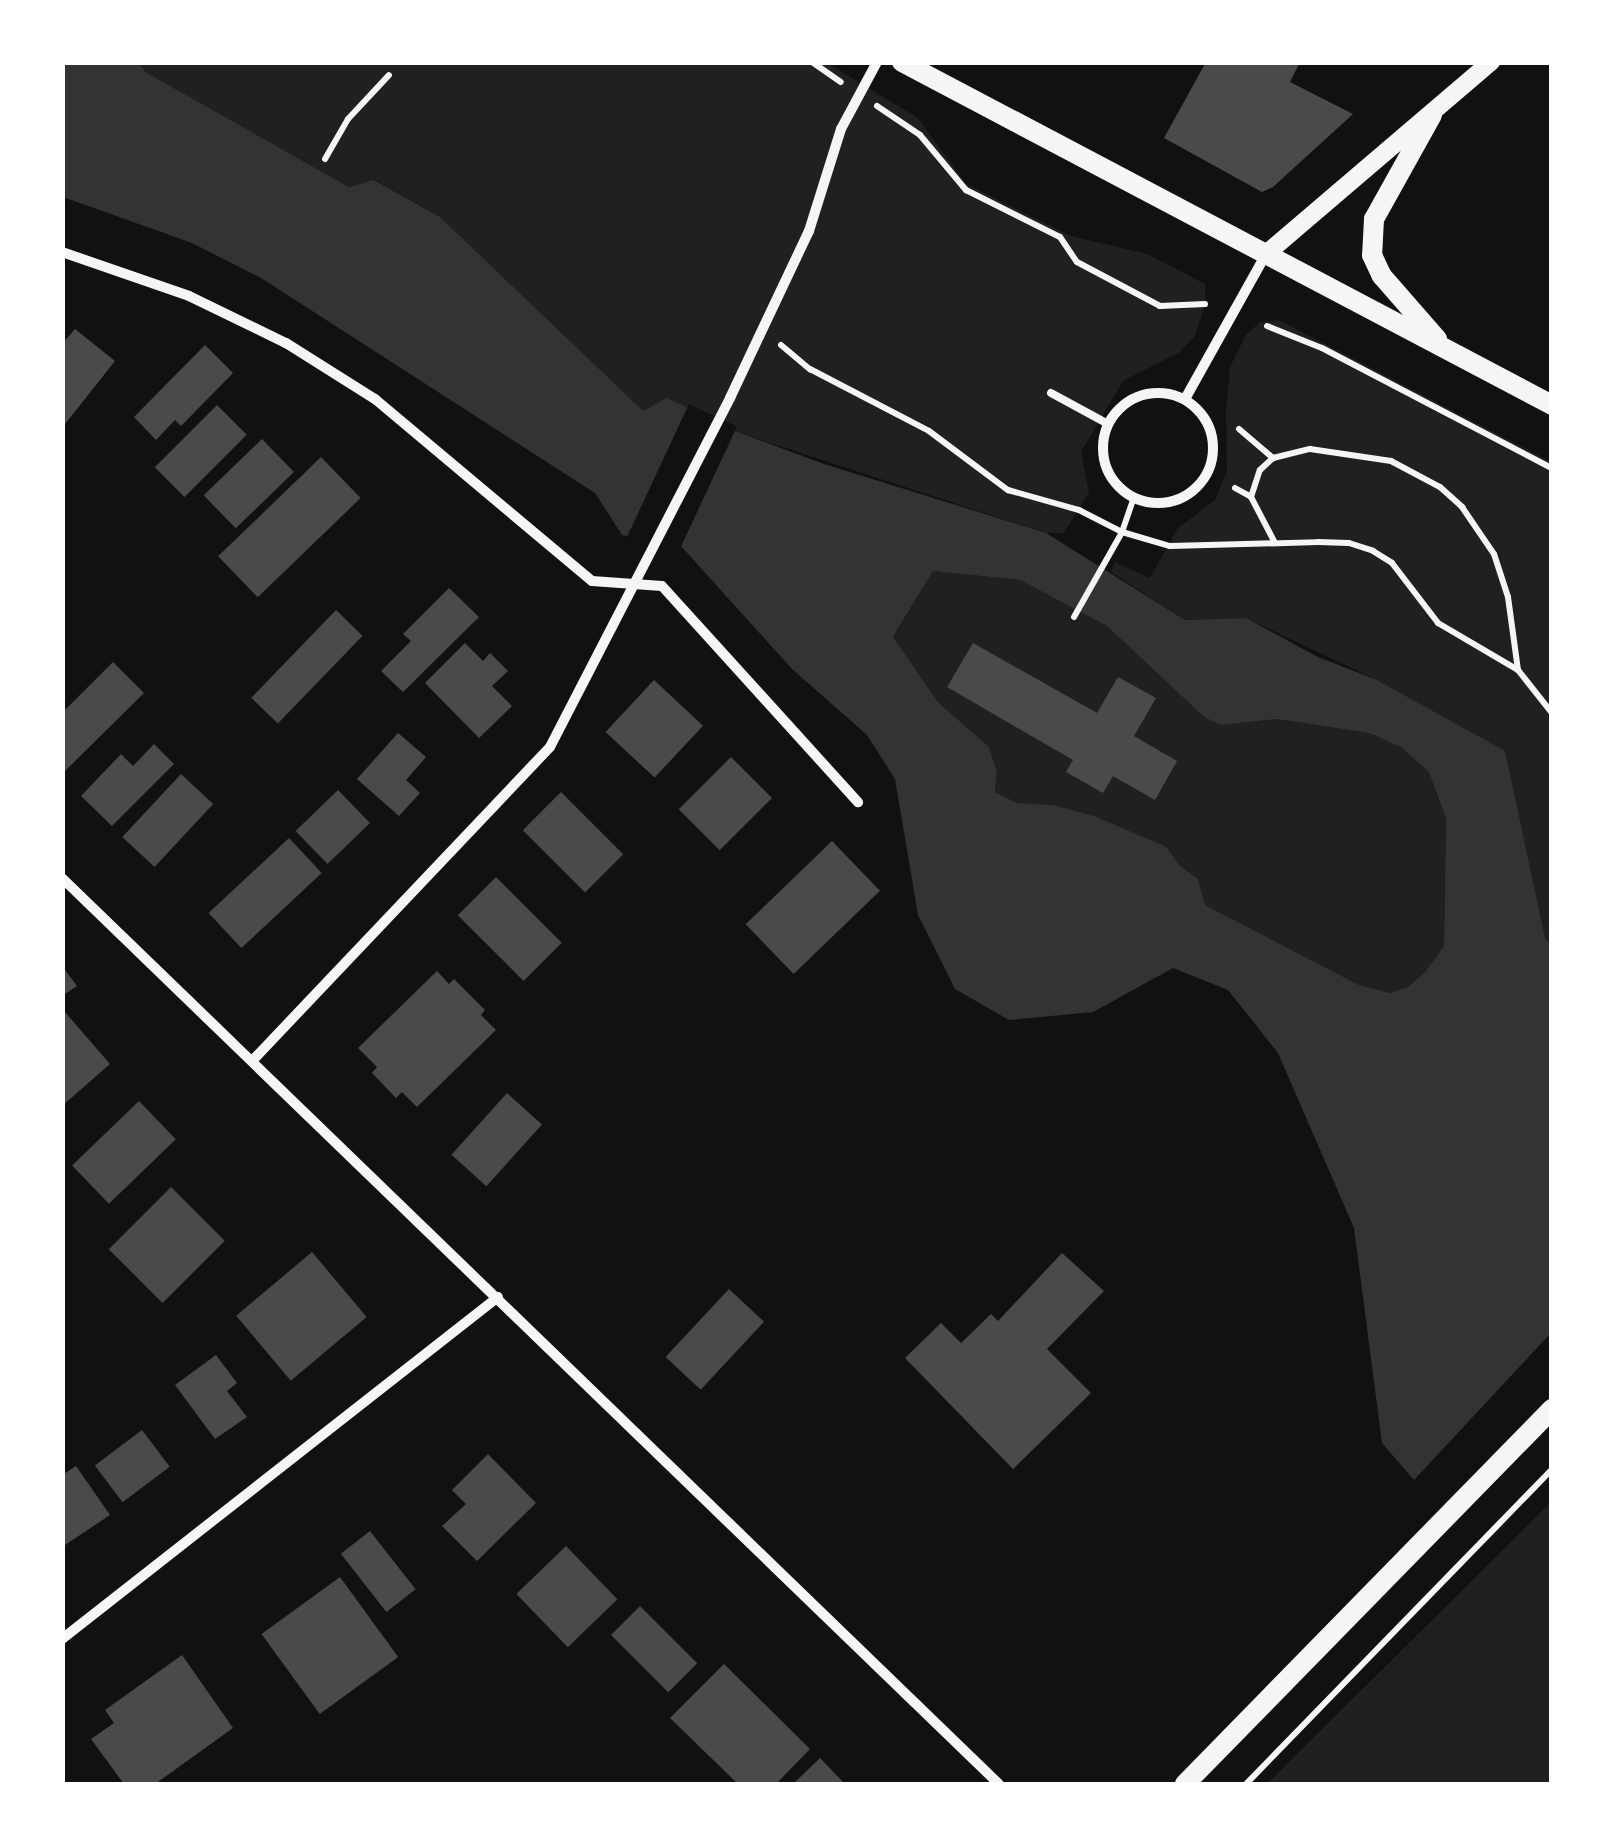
<!DOCTYPE html>
<html>
<head>
<meta charset="utf-8">
<style>
  body { margin:0 }
  #map { position:relative; width:1614px; height:1847px; overflow:hidden; background:#111; font-family:"Varela Round",sans-serif }
  div>[style] { position:absolute }
  .green>* { inset:0; background:#202020 }
  .water>* { inset:0; background:#333 }
  .pier>* { inset:0; background:#111; transform-origin:0 0 }
  .building>* { inset:0; background:#4a4a4a; transform-origin:0 0 }
  .path>* { height:6px; margin:-3px; padding:0 3px; transform-origin:3px; border-radius:3px; background:#f5f5f5 }
  .service>* { height:8px; margin:-4px; padding:0 4px; transform-origin:4px; border-radius:4px; background:#f5f5f5 }
  .minor>* { height:10px; margin:-5px; padding:0 5px; transform-origin:5px; border-radius:5px; background:#f5f5f5 }
  .minor>.ring { margin:-5px; padding:0; box-sizing:content-box; background:none; border:10px solid #f5f5f5; border-radius:50% }
  .tertiary>* { height:18px; margin:-9px; padding:0 9px; transform-origin:9px; border-radius:9px; background:#f5f5f5 }
  .secondary>* { height:20px; margin:-10px; padding:0 10px; transform-origin:10px; border-radius:10px; background:#f5f5f5 }
  span { translate:-50% -50%; white-space:nowrap; text-align:center; line-height:1.15; -webkit-text-stroke:10px #fff; paint-order:stroke }
  .frame { position:absolute; inset:0; border:65px solid #fff; pointer-events:none }
</style>
</head>
<body>
<div id="map">
  <div class="green">
    <div style="clip-path:polygon(140px 63px,827px 63px,918px 118px,966px 184px,1071px 236px,1147px 254px,1205px 284px,1205px 304px,1195px 336px,1180px 352px,1123px 381px,1081px 452px,1089px 492px,1064px 533px,1046px 533px,740px 433px,690px 410px,643px 412px,440px 217px,375px 180px,349px 187px,144px 72px)"></div>
    <div style="clip-path:polygon(1279px 320px,1551px 462px,1551px 945px,1545px 938px,1504px 751px,1377px 680px,1246px 618px,1185px 620px,1111px 572px,1115px 562px,1150px 578px,1177px 529px,1215px 500px,1227px 471px,1226px 411px,1230px 367px,1246px 335px,1260px 322px)"></div>
    <div style="clip-path:polygon(933px 571px,1020px 580px,1107px 626px,1204px 717px,1221px 725px,1277px 719px,1369px 733px,1401px 747px,1429px 772px,1446px 820px,1444px 946px,1425px 972px,1408px 987px,1390px 993px,1359px 985px,1205px 905px,1198px 879px,1179px 865px,1167px 847px,1053px 805px,1017px 803px,995px 792px,997px 772px,989px 747px,938px 702px,893px 638px)"></div>
    <div style="clip-path:polygon(1551px 1502px,1551px 1784px,1267px 1784px)"></div>
  </div>
  <div class="water">
    <div style="clip-path:polygon(evenodd,63px 63px,140px 63px,145px 72px,349px 187px,374px 180px,440px 217px,643px 411px,667px 398px,740px 433px,824px 464px,1046px 533px,1185px 620px,1246px 618px,1318px 657px,1377px 680px,1505px 751px,1545px 938px,1551px 945px,1551px 1333px,1414px 1480px,1382px 1443px,1354px 1228px,1278px 1053px,1228px 990px,1173px 968px,1093px 1012px,1009px 1020px,955px 989px,918px 915px,895px 779px,867px 735px,792px 669px,680px 545px,622px 535px,595px 493px,261px 278px,192px 243px,63px 197px,63px 63px,933px 571px,1020px 580px,1107px 626px,1204px 717px,1221px 725px,1277px 719px,1369px 733px,1401px 747px,1429px 772px,1446px 819px,1444px 946px,1425px 972px,1408px 987px,1390px 993px,1359px 985px,1205px 905px,1198px 879px,1179px 865px,1167px 847px,1094px 816px,1053px 805px,1017px 803px,995px 792px,997px 772px,989px 747px,938px 702px,893px 637px,933px 571px)"></div>
  </div>
  <div class="pier">
    <div style="left:689px;top:404px;width:53px;height:152px;rotate:25deg"></div>
  </div>
  <div class="building">
    <div style="clip-path:polygon(1206px 62px,1300px 62px,1290px 82px,1353px 114px,1273px 187px,1262px 192px,1164px 138px)"></div>
    <div style="clip-path:polygon(75px 329px,115px 361px,62px 428px,62px 344px)"></div>
    <div style="clip-path:polygon(205px 345px,233px 373px,181px 426px,175px 420px,156px 440px,134px 417px)"></div>
    <div style="left:217px;top:405px;width:42px;height:88px;rotate:45deg"></div>
    <div style="left:262px;top:439px;width:46px;height:81px;rotate:46deg"></div>
    <div style="left:321px;top:457px;width:57px;height:143px;rotate:46deg"></div>
    <div style="clip-path:polygon(449px 588px,479px 617px,403px 692px,381px 671px,411px 641px,403px 634px)"></div>
    <div style="left:336px;top:610px;width:37px;height:122px;rotate:44deg"></div>
    <div style="clip-path:polygon(465px 643px,483px 661px,490px 653px,508px 671px,492px 686px,512px 706px,479px 738px,425px 683px)"></div>
    <div style="clip-path:polygon(973px 643px,1097px 713px,1118px 677px,1156px 698px,1134px 736px,1177px 761px,1155px 800px,1113px 776px,1103px 793px,1066px 772px,1073px 760px,947px 687px)"></div>
    <div style="clip-path:polygon(113px 662px,144px 693px,62px 774px,62px 713px)"></div>
    <div style="left:654px;top:680px;width:67px;height:71px;rotate:43deg"></div>
    <div style="clip-path:polygon(398px 733px,426px 757px,406px 780px,420px 793px,399px 816px,357px 779px)"></div>
    <div style="clip-path:polygon(154px 744px,174px 764px,112px 826px,81px 796px,121px 754px,133px 766px)"></div>
    <div style="left:731px;top:757px;width:58px;height:74px;rotate:45deg"></div>
    <div style="left:181px;top:774px;width:44px;height:86px;rotate:43deg"></div>
    <div style="left:338px;top:790px;width:46px;height:59px;rotate:46deg"></div>
    <div style="left:561px;top:792px;width:88px;height:54px;rotate:45deg"></div>
    <div style="left:289px;top:838px;width:48px;height:110px;rotate:47deg"></div>
    <div style="left:832px;top:841px;width:69px;height:120px;rotate:46deg"></div>
    <div style="left:496px;top:877px;width:93px;height:54px;rotate:45deg"></div>
    <div style="clip-path:polygon(62px 966px,77px 986px,62px 996px)"></div>
    <div style="clip-path:polygon(437px 971px,449px 984px,454px 979px,485px 1010px,481px 1015px,496px 1030px,417px 1107px,402px 1092px,396px 1098px,372px 1073px,377px 1067px,358px 1048px)"></div>
    <div style="clip-path:polygon(65px 1012px,110px 1064px,62px 1106px,62px 1014px)"></div>
    <div style="left:507px;top:1093px;width:47px;height:83px;rotate:42deg"></div>
    <div style="left:139px;top:1101px;width:53px;height:93px;rotate:46deg"></div>
    <div style="left:171px;top:1187px;width:76px;height:88px;rotate:45deg"></div>
    <div style="left:312px;top:1252px;width:85px;height:99px;rotate:50deg"></div>
    <div style="clip-path:polygon(1062px 1253px,1104px 1291px,1047px 1349px,1091px 1393px,1013px 1469px,905px 1358px,941px 1323px,961px 1343px,991px 1314px,998px 1321px)"></div>
    <div style="left:729px;top:1289px;width:48px;height:93px;rotate:43deg"></div>
    <div style="clip-path:polygon(216px 1355px,237px 1383px,227px 1391px,247px 1417px,215px 1439px,175px 1385px)"></div>
    <div style="left:142px;top:1430px;width:46px;height:59px;rotate:53deg"></div>
    <div style="clip-path:polygon(488px 1454px,536px 1503px,477px 1561px,442px 1526px,466px 1504px,452px 1490px)"></div>
    <div style="clip-path:polygon(76px 1466px,110px 1515px,62px 1547px,62px 1475px)"></div>
    <div style="left:370px;top:1531px;width:74px;height:37px;rotate:52deg"></div>
    <div style="left:566px;top:1546px;width:74px;height:69px;rotate:46deg"></div>
    <div style="left:340px;top:1577px;width:99px;height:97px;rotate:54deg"></div>
    <div style="left:640px;top:1606px;width:81px;height:41px;rotate:45deg"></div>
    <div style="clip-path:polygon(182px 1655px,233px 1728px,155px 1784px,124px 1784px,91px 1739px,114px 1723px,105px 1710px)"></div>
    <div style="clip-path:polygon(724px 1664px,810px 1749px,776px 1784px,738px 1784px,670px 1718px)"></div>
    <div style="clip-path:polygon(820px 1758px,845px 1784px,793px 1784px)"></div>
  </div>
  <div class="path">
    <div style="left:812px;top:62px;width:35px;rotate:35deg"></div>
    <div style="left:877px;top:106px;width:52px;rotate:34deg"></div>
    <div style="left:920px;top:135px;width:72px;rotate:50.1deg"></div>
    <div style="left:966px;top:190px;width:105px;rotate:26.6deg"></div>
    <div style="left:1060px;top:237px;width:30px;rotate:56deg"></div>
    <div style="left:1077px;top:262px;width:94px;rotate:27.9deg"></div>
    <div style="left:1160px;top:306px;width:45px;rotate:-2.5deg"></div>
    <div style="left:325px;top:159px;width:46px;rotate:-60.1deg"></div>
    <div style="left:348px;top:119px;width:60px;rotate:-47deg"></div>
    <div style="left:1267px;top:326px;width:59px;rotate:21.8deg"></div>
    <div style="left:1322px;top:348px;width:259px;rotate:27.6deg"></div>
    <div style="left:781px;top:345px;width:38px;rotate:40deg"></div>
    <div style="left:810px;top:369px;width:134px;rotate:27.5deg"></div>
    <div style="left:929px;top:431px;width:99px;rotate:36.8deg"></div>
    <div style="left:1008px;top:490px;width:74px;rotate:15.7deg"></div>
    <div style="left:1079px;top:510px;width:48px;rotate:27.1deg"></div>
    <div style="left:1122px;top:532px;width:50px;rotate:16.3deg"></div>
    <div style="left:1170px;top:546px;width:148px;rotate:-1.5deg"></div>
    <div style="left:1318px;top:542px;width:31px;rotate:2deg"></div>
    <div style="left:1349px;top:543px;width:25px;rotate:18deg"></div>
    <div style="left:1373px;top:551px;width:22px;rotate:32deg"></div>
    <div style="left:1392px;top:563px;width:76px;rotate:52.5deg"></div>
    <div style="left:1438px;top:623px;width:93px;rotate:30.4deg"></div>
    <div style="left:1518px;top:670px;width:55px;rotate:51.7deg"></div>
    <div style="left:1239px;top:429px;width:45px;rotate:40.5deg"></div>
    <div style="left:1235px;top:488px;width:18px;rotate:29deg"></div>
    <div style="left:1251px;top:497px;width:50px;rotate:62.4deg"></div>
    <div style="left:1251px;top:497px;width:28px;rotate:-72deg"></div>
    <div style="left:1260px;top:470px;width:18px;rotate:-43deg"></div>
    <div style="left:1273px;top:458px;width:38px;rotate:-14deg"></div>
    <div style="left:1310px;top:449px;width:82px;rotate:8.4deg"></div>
    <div style="left:1391px;top:461px;width:55px;rotate:28deg"></div>
    <div style="left:1440px;top:487px;width:30px;rotate:42deg"></div>
    <div style="left:1462px;top:507px;width:57px;rotate:55.8deg"></div>
    <div style="left:1494px;top:554px;width:45px;rotate:72deg"></div>
    <div style="left:1508px;top:597px;width:74px;rotate:82.2deg"></div>
    <div style="left:1074px;top:617px;width:98px;rotate:-60.5deg"></div>
    <div style="left:1122px;top:532px;width:36px;rotate:-71deg"></div>
    <div style="left:1246px;top:1784px;width:439px;rotate:-45.8deg"></div>
  </div>
  <div class="service">
    <div style="left:1051px;top:393px;width:65px;rotate:28.5deg"></div>
  </div>
  <div class="minor">
    <div style="left:62px;top:252px;width:134px;rotate:19.1deg"></div>
    <div style="left:189px;top:296px;width:108px;rotate:25.9deg"></div>
    <div style="left:286px;top:343px;width:105px;rotate:32.2deg"></div>
    <div style="left:375px;top:399px;width:283px;rotate:40deg"></div>
    <div style="left:592px;top:581px;width:70px;rotate:4.1deg"></div>
    <div style="left:662px;top:586px;width:292px;rotate:47.8deg"></div>
    <div class="ring" style="left:1103px;top:393px;width:100px;height:100px"></div>
    <div style="left:1185px;top:399px;width:166px;rotate:-60.8deg"></div>
    <div style="left:62px;top:878px;width:1303px;rotate:44.04deg"></div>
    <div style="left:253px;top:1060px;width:431px;rotate:-46.5deg"></div>
    <div style="left:550px;top:747px;width:393px;rotate:-62.7deg"></div>
    <div style="left:730px;top:398px;width:185px;rotate:-64.7deg"></div>
    <div style="left:809px;top:231px;width:107px;rotate:-72.6deg"></div>
    <div style="left:841px;top:129px;width:76px;rotate:-61.8deg"></div>
    <div style="left:62px;top:1639px;width:554px;rotate:-38.11deg"></div>
  </div>
  <div class="tertiary">
    <div style="left:1266px;top:254px;width:296px;rotate:-40.5deg"></div>
  </div>
  <div class="secondary">
    <div style="left:902px;top:62px;width:735px;rotate:27.82deg"></div>
    <div style="left:1432px;top:115px;width:119px;rotate:119.1deg"></div>
    <div style="left:1374px;top:219px;width:36px;rotate:93deg"></div>
    <div style="left:1372px;top:255px;width:23px;rotate:65deg"></div>
    <div style="left:1382px;top:276px;width:84px;rotate:48.9deg"></div>
    <div style="left:1185px;top:1784px;width:525px;rotate:-45.62deg"></div>
  </div>
  <div class="frame"></div>
</div>
</body>
</html>
